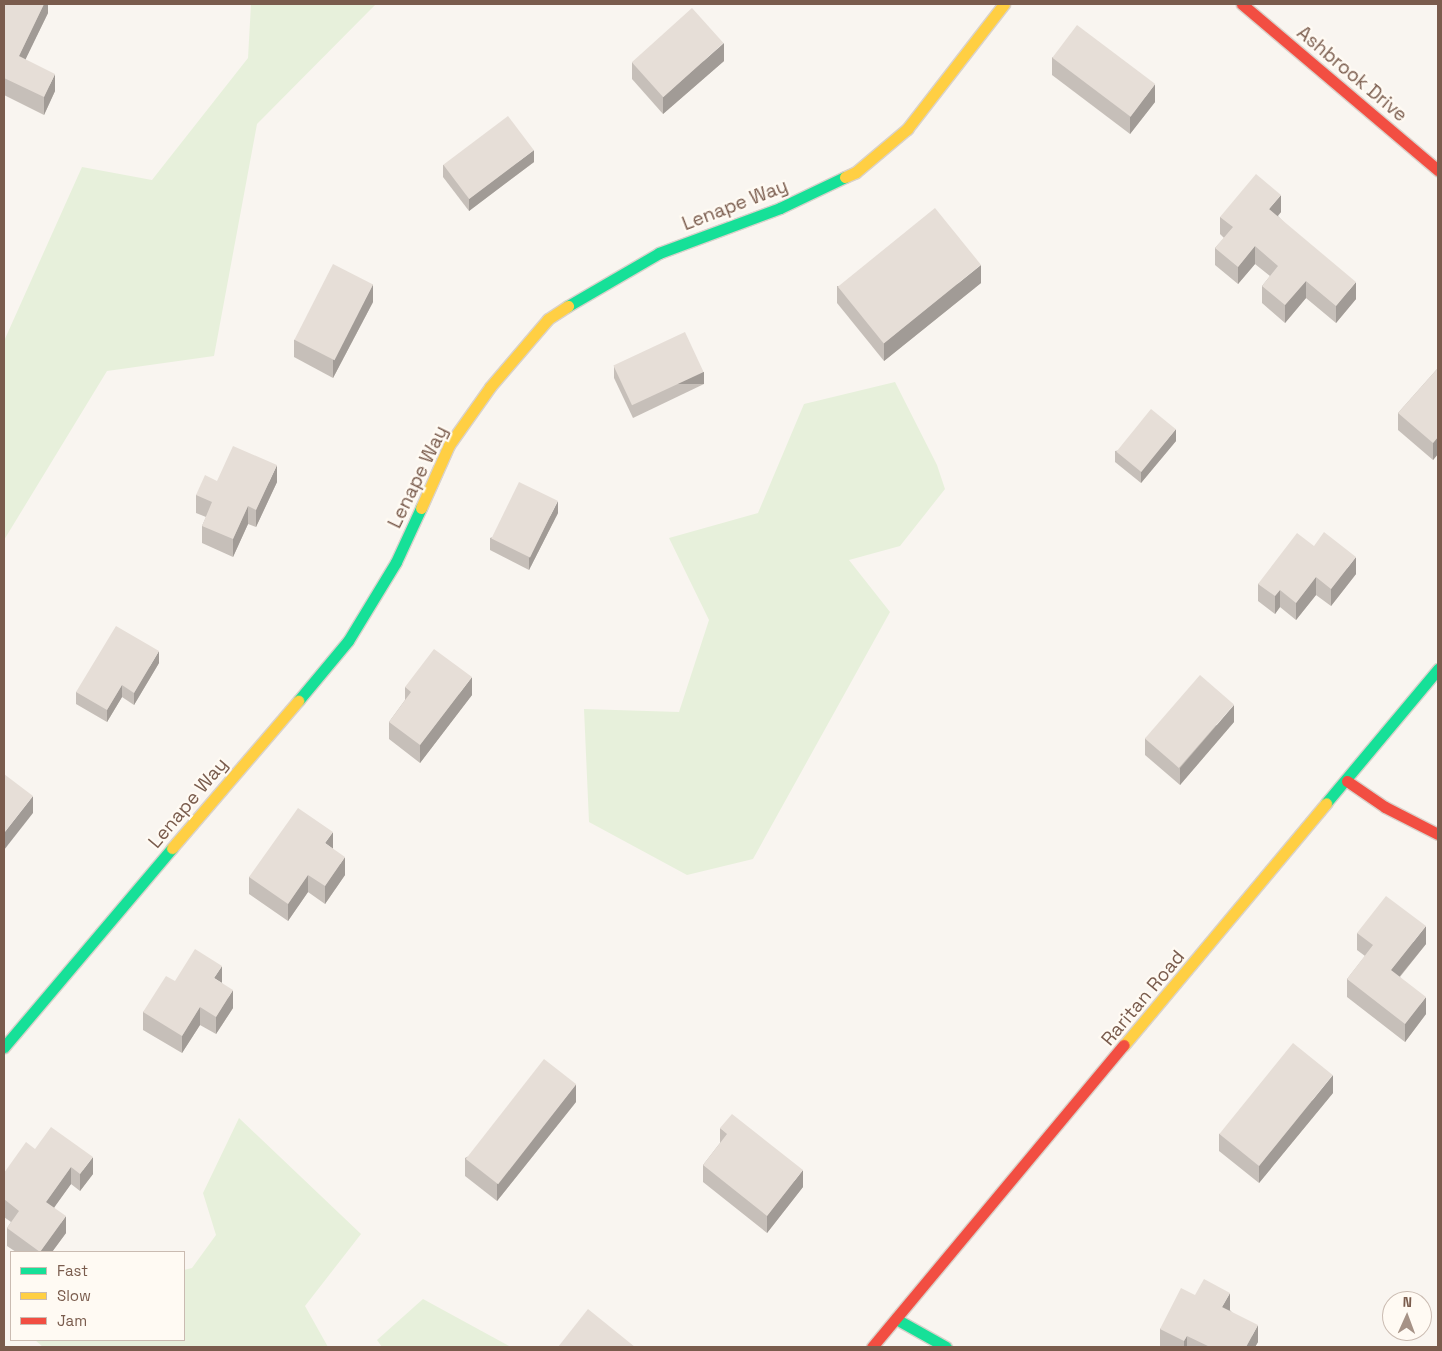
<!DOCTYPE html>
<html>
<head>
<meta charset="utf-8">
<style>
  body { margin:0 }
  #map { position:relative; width:1442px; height:1351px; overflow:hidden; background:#f9f5f0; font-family:"Space Grotesk",sans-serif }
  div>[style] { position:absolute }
  .green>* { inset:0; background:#e7f0db }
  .roads { filter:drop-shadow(1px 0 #d9d2cb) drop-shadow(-1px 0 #d9d2cb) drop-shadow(0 1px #d9d2cb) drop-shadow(0 -1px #d9d2cb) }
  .fast>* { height:11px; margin:-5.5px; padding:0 5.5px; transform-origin:5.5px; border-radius:5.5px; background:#16e098 }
  .slow>* { height:11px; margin:-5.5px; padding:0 5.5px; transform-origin:5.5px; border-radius:5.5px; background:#ffcf43 }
  .jam>* { height:11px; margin:-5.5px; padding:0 5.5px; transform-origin:5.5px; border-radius:5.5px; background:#f24e42 }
  .wall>* { inset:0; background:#c6bfb9 }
  .shaded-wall>* { inset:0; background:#a19b96; transform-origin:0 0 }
  .building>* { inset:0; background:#e6ded7; transform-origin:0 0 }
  span { translate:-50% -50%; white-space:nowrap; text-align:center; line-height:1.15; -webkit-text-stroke:4.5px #fffaf3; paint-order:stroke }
  .street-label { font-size:19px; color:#7a5c4d }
  .frame { position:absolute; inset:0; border:5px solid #7a5c4d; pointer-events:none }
  .legend { position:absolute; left:10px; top:1251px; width:175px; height:90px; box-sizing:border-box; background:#fffaf3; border:1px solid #cabbb1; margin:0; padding:6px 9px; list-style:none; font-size:15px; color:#7a5c4d }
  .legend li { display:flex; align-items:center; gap:10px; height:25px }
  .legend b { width:25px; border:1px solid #cabbb1 }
  .north { position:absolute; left:1382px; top:1291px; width:50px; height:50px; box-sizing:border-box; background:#fffaf3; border:1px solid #cabbb1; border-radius:50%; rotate:2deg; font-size:14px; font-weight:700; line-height:20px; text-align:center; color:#7a5c4d }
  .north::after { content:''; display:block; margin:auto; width:18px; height:22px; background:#a69286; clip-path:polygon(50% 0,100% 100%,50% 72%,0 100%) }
</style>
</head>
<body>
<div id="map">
  <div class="green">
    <div style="clip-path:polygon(251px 4px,376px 4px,257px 124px,214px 356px,107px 371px,4px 540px,4px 341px,82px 167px,152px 180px,248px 58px)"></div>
    <div style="clip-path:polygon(895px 382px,937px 465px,945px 489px,900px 546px,849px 560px,890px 612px,753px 859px,687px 875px,589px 822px,584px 709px,679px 712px,709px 620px,669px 538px,758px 513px,804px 404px)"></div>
    <div style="clip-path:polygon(239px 1118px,361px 1234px,305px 1306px,328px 1347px,43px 1347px,35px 1340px,184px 1340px,184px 1270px,192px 1268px,216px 1235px,203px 1193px)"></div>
    <div style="clip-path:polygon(423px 1299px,511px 1347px,382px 1347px,377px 1340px)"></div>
  </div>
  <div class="roads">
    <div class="fast">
      <div style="left:568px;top:306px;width:105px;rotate:-30.2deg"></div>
      <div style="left:659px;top:253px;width:129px;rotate:-20.4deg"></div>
      <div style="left:780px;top:208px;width:72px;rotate:-25.5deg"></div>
      <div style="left:298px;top:701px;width:78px;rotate:-50.2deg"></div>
      <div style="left:348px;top:641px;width:92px;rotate:-58.7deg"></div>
      <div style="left:396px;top:562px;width:60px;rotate:-65.2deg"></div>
      <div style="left:1326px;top:803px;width:175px;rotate:-50.1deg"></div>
      <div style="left:4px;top:1047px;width:260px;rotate:-49.8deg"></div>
      <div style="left:896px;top:1319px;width:57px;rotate:29.2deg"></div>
    </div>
    <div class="slow">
      <div style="left:845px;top:177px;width:12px;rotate:-24deg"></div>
      <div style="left:856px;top:172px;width:67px;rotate:-40.1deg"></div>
      <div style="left:907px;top:129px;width:158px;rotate:-52.2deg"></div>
      <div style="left:421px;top:508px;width:69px;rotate:-66deg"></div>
      <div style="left:449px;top:445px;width:71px;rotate:-54.7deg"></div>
      <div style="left:490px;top:387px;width:89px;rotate:-49.5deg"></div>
      <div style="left:548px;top:319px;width:24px;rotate:-33deg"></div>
      <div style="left:172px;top:848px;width:194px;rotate:-49.4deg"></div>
      <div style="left:1124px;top:1045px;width:315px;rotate:-50.1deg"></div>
    </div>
    <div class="jam">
      <div style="left:1242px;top:4px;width:257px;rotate:40.3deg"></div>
      <div style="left:1347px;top:781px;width:46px;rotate:34.4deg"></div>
      <div style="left:1385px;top:807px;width:59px;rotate:27deg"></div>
      <div style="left:872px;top:1347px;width:393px;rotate:-50.2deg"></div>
    </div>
  </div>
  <div class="wall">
    <div style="clip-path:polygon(4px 4px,48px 4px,48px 13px,25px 59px,55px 91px,44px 115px,4px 95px)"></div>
    <div style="clip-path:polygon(1052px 57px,1155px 102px,1130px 134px,1052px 75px)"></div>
    <div style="clip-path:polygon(724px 61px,663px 114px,632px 79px,632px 62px)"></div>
    <div style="clip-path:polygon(534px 162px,469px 211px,443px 177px,443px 165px)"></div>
    <div style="clip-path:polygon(1281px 212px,1278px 216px,1356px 299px,1336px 323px,1306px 298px,1285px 323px,1262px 303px,1262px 286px,1270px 276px,1255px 264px,1238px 284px,1215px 265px,1215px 248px,1224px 238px,1220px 234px,1220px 217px)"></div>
    <div style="clip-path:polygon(981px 283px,884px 361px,837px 303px,837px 286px)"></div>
    <div style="clip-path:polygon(373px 302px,333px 378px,294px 357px,294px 340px)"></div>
    <div style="clip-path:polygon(614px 366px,704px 384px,633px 418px,614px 378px)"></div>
    <div style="clip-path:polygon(1438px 368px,1438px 454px,1433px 460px,1398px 430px,1398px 413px)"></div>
    <div style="clip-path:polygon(1176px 441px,1141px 483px,1115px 462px,1115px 451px)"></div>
    <div style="clip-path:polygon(217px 481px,277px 482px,256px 527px,248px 524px,233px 557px,202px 543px,202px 526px,206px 517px,196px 513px,196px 495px)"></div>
    <div style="clip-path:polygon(558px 513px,529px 570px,490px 550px,490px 538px)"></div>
    <div style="clip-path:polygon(1314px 546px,1356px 574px,1331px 606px,1316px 595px,1296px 620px,1280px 607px,1275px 614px,1258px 601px,1258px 584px)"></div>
    <div style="clip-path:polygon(159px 663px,134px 705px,122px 697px,107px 722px,76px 704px,76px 692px)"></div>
    <div style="clip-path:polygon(405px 687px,472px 695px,420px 763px,389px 739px,389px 722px,405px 700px)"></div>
    <div style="clip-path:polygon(1234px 722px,1180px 785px,1145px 755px,1145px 738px)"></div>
    <div style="clip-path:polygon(333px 849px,345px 875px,325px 904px,308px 892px,288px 921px,249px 894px,249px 877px)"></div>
    <div style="clip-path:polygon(1357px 933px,1426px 944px,1400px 977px,1426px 1014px,1405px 1042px,1347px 997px,1347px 979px,1365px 956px,1357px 950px)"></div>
    <div style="clip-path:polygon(175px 981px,222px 983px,233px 1008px,216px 1034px,200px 1025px,182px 1053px,143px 1030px,143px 1012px)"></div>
    <div style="clip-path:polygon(1333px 1093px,1259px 1183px,1219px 1151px,1219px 1134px)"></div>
    <div style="clip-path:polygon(576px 1102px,497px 1201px,465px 1176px,465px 1158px)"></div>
    <div style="clip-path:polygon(720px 1128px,803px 1187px,767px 1233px,703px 1182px,703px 1165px,720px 1143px)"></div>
    <div style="clip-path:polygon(35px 1149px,93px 1174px,80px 1191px,71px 1184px,54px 1207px,66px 1233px,52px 1252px,16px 1252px,7px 1246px,7px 1228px,11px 1222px,4px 1217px,4px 1173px)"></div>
    <div style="clip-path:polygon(1195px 1295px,1230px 1310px,1258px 1342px,1255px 1347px,1162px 1347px,1160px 1346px,1160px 1329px)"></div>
  </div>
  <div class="shaded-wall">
    <div style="clip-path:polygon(44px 4px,48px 4px,48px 13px,19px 73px,19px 56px)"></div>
    <div style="clip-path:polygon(724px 43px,724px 61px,663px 114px,663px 97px)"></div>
    <div style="clip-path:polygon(55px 74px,55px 91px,44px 115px,44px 97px)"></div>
    <div style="clip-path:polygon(1155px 84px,1155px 102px,1130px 134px,1130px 117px)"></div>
    <div style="clip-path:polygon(534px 150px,534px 162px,469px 211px,469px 199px)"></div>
    <div style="clip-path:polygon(1281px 195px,1281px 212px,1269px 226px,1269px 209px)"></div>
    <div style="clip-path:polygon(1255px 246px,1255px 264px,1238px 284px,1238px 267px)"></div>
    <div style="clip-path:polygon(981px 265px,981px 283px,884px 361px,884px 343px)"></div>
    <div style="clip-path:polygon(1306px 281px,1306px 298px,1285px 323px,1285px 305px)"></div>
    <div style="clip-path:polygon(1356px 282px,1356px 299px,1336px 323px,1336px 306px)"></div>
    <div style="clip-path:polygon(373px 284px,373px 302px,333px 378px,333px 360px)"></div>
    <div style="left:704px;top:372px;width:12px;height:79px;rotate:90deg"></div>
    <div style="clip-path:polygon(1176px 429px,1176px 441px,1141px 483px,1141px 471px)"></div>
    <div style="clip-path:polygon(1438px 437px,1438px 454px,1433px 460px,1433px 443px)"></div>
    <div style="clip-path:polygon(277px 465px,277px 482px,256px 527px,256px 510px)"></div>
    <div style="clip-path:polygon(558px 501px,558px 513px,529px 570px,529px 558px)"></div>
    <div style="clip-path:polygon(248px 506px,248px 524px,233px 557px,233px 539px)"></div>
    <div style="clip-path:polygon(1356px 557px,1356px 574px,1331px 606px,1331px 589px)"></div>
    <div style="clip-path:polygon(1316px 577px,1316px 595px,1296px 620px,1296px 603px)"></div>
    <div style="clip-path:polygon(1280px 590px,1280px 607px,1275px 614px,1275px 596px)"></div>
    <div style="clip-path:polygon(159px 651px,159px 663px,134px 705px,134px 693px)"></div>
    <div style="clip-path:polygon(472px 677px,472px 695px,420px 763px,420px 745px)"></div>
    <div style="clip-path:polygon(122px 685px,122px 697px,107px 722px,107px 710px)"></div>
    <div style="clip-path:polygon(1234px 705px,1234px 722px,1180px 785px,1180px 768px)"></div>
    <div style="clip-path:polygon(33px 796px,33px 813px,4px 850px,4px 833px)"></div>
    <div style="clip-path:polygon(333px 832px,333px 849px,325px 843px)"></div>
    <div style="clip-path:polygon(345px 857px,345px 875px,325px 904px,325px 886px)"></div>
    <div style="clip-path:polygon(308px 875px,308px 892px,288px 921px,288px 904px)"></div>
    <div style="clip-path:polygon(1426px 926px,1426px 944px,1391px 987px,1391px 970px)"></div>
    <div style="clip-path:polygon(222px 966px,222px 983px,214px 978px)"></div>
    <div style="clip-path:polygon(233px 990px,233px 1008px,216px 1034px,216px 1017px)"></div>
    <div style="clip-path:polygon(1426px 997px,1426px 1014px,1405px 1042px,1405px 1024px)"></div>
    <div style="clip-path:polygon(200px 1007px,200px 1025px,182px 1053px,182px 1036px)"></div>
    <div style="clip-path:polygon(1333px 1075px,1333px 1093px,1259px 1183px,1259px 1166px)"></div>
    <div style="clip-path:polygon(576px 1084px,576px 1102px,497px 1201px,497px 1184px)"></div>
    <div style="clip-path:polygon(93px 1157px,93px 1174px,80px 1191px,80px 1174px)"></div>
    <div style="clip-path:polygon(71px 1167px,71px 1184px,46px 1219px,46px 1202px)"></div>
    <div style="clip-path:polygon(803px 1170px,803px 1187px,767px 1233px,767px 1216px)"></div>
    <div style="clip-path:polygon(66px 1216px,66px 1233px,52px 1252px,40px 1252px)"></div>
    <div style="clip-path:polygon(1230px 1293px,1230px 1310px,1222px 1324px,1222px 1307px)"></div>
    <div style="clip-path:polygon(1258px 1325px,1258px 1342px,1255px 1347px,1246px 1347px)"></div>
    <div style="clip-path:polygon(1187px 1336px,1187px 1347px,1184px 1347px,1184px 1341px)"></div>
  </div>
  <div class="building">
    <div style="clip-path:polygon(4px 4px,44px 4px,19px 56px,55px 74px,44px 97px,4px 78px)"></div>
    <div style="left:692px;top:8px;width:47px;height:81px;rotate:48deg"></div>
    <div style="left:1077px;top:25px;width:98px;height:41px;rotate:37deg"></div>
    <div style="left:508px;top:116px;width:43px;height:81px;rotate:53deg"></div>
    <div style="clip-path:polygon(1256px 174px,1281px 195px,1269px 209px,1356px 282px,1336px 306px,1306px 281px,1285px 305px,1262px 286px,1278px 266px,1255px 246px,1238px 267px,1215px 248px,1233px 227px,1220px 217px)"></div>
    <div style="left:935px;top:208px;width:73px;height:125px;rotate:51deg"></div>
    <div style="left:333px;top:264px;width:45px;height:85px;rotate:27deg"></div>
    <div style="left:685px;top:332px;width:44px;height:79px;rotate:65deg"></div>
    <div style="clip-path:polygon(1438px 368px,1438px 437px,1433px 443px,1398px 413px)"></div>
    <div style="left:1151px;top:409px;width:32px;height:55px;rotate:39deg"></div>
    <div style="clip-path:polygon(233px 446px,277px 465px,256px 510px,248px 506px,233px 539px,202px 526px,212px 502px,196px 495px,205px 475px,217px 481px)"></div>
    <div style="left:519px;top:482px;width:43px;height:63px;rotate:26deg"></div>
    <div style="clip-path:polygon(1324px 532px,1356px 557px,1331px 589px,1316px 577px,1296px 603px,1280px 590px,1275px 596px,1258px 584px,1297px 533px,1314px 546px)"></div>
    <div style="clip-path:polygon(116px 626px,159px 651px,134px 693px,122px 685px,107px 710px,76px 692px)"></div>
    <div style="clip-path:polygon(434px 649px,472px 677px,420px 745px,389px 722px,411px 692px,405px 687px)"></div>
    <div style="left:1200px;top:675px;width:45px;height:84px;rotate:41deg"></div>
    <div style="clip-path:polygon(4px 774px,33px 796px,4px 833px)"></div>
    <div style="clip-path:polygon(298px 808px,333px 832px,325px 843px,345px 857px,325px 886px,308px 875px,288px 904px,249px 877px)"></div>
    <div style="clip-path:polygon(1386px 896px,1426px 926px,1391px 970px,1426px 997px,1405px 1024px,1347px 979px,1373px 945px,1357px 933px)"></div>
    <div style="clip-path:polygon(195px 949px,222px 966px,214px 978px,233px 990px,216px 1017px,200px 1007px,182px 1036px,143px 1012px,166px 976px,175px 981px)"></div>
    <div style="left:1293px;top:1043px;width:51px;height:117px;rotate:39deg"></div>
    <div style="left:544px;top:1059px;width:41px;height:127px;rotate:38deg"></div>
    <div style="clip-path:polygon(732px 1114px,803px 1170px,767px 1216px,703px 1165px,727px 1134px,720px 1128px)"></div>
    <div style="clip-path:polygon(51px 1127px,93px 1157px,80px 1174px,71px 1167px,46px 1202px,66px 1216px,40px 1252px,7px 1228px,19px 1211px,4px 1199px,4px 1173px,26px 1142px,35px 1149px)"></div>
    <div style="clip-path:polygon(1204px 1279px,1230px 1293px,1222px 1307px,1258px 1325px,1246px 1347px,1210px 1347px,1187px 1336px,1184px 1341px,1160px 1329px,1181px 1288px,1195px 1295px)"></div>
    <div style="clip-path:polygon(588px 1309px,635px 1347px,558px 1347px)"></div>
  </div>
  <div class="street-label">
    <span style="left:1352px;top:74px;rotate:40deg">Ashbrook Drive</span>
    <span style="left:735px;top:205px;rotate:-21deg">Lenape Way</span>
    <span style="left:418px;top:477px;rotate:-64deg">Lenape Way</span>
    <span style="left:188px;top:803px;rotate:-50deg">Lenape Way</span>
    <span style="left:1143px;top:998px;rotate:-50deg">Raritan Road</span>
  </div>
  <div class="frame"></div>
  <ul class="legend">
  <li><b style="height:6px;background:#16e098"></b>Fast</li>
  <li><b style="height:6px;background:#ffcf43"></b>Slow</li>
  <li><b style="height:6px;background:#f24e42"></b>Jam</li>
  </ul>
  <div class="north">N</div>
</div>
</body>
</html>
